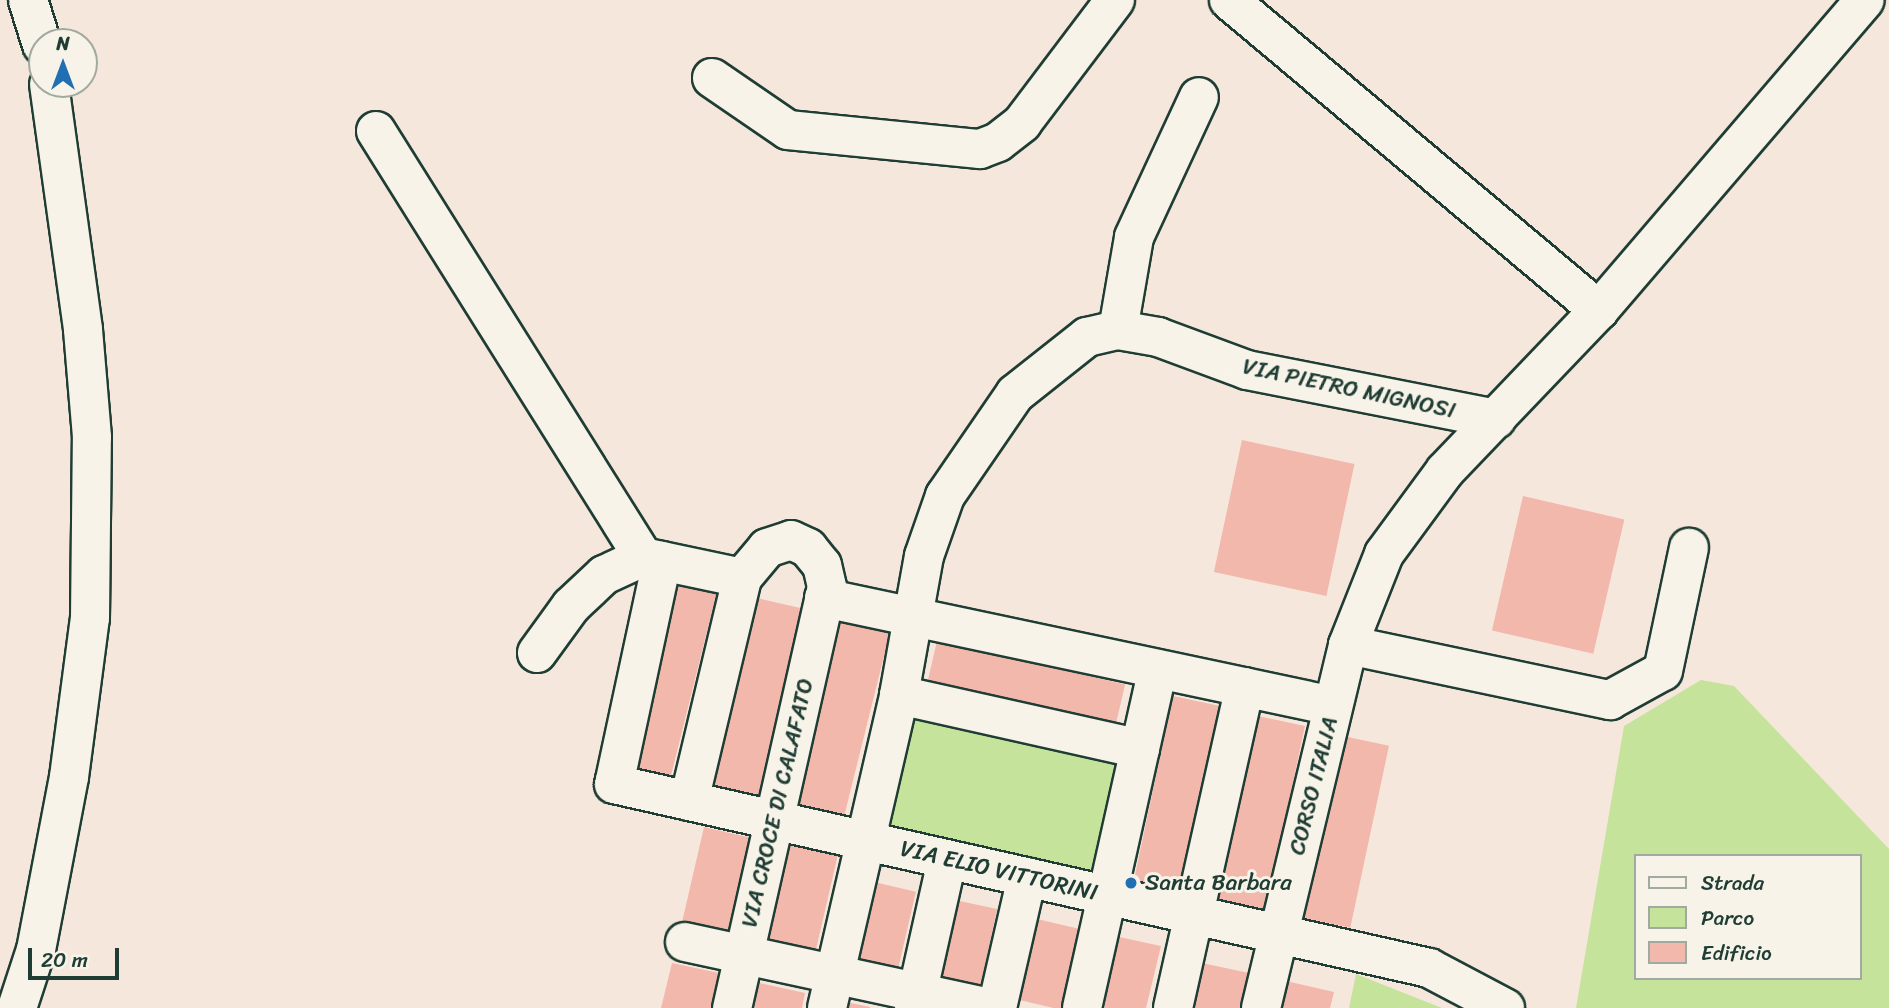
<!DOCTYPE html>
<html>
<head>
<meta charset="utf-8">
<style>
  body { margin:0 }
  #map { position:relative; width:1889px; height:1008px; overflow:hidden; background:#f6e7dc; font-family:Sriracha,sans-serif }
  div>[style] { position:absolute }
  .green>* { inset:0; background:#c5e39b; transform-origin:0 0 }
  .building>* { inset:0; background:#f2b8ab; transform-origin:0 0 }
  .roads { filter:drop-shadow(2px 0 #1f3d34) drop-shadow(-2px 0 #1f3d34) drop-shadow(0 2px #1f3d34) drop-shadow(0 -2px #1f3d34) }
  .minor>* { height:38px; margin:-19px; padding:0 19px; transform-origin:19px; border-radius:19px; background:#f7f3e8 }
  .dots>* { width:19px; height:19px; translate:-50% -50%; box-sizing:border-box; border:4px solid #f7f3e8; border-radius:50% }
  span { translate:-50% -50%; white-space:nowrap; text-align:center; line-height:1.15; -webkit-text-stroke:6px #f7f3e8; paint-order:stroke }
  .street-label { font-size:23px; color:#1f3d34 }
  .poi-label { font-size:23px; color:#1f3d34 }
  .left { translate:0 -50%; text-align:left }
  .legend { position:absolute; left:1634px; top:854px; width:228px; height:126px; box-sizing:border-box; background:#f7f3e8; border:2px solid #a1aaa0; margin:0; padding:9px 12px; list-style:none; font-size:21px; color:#1f3d34 }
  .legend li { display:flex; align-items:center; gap:14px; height:35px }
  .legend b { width:35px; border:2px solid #a1aaa0 }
  .north { position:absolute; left:28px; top:28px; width:70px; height:70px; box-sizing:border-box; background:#f7f3e8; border:2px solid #a1aaa0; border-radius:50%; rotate:0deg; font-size:19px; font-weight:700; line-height:28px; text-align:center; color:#1f3d34 }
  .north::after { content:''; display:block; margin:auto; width:24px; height:32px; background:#1f6fb2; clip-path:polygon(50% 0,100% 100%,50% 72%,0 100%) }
  .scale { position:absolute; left:28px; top:948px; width:91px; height:32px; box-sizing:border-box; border:4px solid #1f3d34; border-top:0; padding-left:9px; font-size:21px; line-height:24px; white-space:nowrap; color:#1f3d34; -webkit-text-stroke:5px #f7f3e8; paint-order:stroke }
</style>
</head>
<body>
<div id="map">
  <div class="green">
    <div style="clip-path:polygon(evenodd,1701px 680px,1734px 686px,1889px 849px,1889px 1008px,1576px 1008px,1624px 726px,1701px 680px,1635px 856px,1859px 856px,1859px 978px,1635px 978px,1635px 856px)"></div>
    <div style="left:905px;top:704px;width:229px;height:131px;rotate:13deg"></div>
    <div style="clip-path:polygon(1356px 974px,1442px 1008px,1349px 1008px)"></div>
  </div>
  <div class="building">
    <div style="left:1242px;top:440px;width:115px;height:135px;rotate:12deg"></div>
    <div style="left:1523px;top:496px;width:104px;height:138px;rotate:13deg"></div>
    <div style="left:669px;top:577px;width:50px;height:193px;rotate:14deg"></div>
    <div style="left:757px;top:598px;width:48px;height:192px;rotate:13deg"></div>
    <div style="left:842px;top:618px;width:50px;height:191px;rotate:14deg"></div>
    <div style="left:937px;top:641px;width:193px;height:46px;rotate:13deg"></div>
    <div style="left:1173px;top:696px;width:48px;height:188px;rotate:12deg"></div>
    <div style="left:1258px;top:716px;width:48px;height:188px;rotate:12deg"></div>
    <div style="left:1343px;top:736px;width:47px;height:186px;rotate:12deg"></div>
    <div style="left:704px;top:827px;width:47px;height:100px;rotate:13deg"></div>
    <div style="left:788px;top:844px;width:51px;height:101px;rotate:13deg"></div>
    <div style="left:874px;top:882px;width:43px;height:83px;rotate:13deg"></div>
    <div style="left:955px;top:900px;width:43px;height:82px;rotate:12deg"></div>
    <div style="left:1037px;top:919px;width:44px;height:83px;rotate:13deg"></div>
    <div style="clip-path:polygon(1119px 937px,1161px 946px,1146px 1008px,1103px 1008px)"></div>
    <div style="clip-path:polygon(672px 963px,719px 973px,711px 1008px,661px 1008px)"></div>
    <div style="clip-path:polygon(1202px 963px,1249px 973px,1241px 1008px,1192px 1008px)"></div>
    <div style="clip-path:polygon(1286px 981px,1334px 992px,1330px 1008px,1279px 1008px)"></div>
    <div style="clip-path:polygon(755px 982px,805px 993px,802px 1008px,750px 1008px)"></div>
    <div style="clip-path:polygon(846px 1002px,870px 1007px,870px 1008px,845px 1008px)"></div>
  </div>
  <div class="roads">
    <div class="minor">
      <div style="left:28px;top:0;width:47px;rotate:72.7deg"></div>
      <div style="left:1229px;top:0;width:483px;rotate:40deg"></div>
      <div style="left:712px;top:78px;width:92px;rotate:34.4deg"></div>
      <div style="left:788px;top:130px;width:193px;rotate:5.7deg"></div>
      <div style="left:980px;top:149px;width:19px;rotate:-21deg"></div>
      <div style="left:998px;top:142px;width:31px;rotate:-38deg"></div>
      <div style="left:1022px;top:123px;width:154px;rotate:-52.9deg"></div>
      <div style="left:376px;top:131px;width:503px;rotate:57.92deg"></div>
      <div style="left:643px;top:557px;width:43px;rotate:155.2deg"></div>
      <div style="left:604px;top:575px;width:45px;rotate:136.8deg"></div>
      <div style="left:571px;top:606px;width:58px;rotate:125.9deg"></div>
      <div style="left:1118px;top:330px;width:94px;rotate:-80.2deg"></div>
      <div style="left:1134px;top:237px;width:154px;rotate:-65.1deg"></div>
      <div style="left:643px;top:557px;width:101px;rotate:12deg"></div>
      <div style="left:662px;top:561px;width:228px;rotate:102.1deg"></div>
      <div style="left:614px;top:784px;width:836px;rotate:12.72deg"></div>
      <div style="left:1429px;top:968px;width:86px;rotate:27.8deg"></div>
      <div style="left:824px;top:598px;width:520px;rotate:11.98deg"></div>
      <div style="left:1348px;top:645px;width:268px;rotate:11.9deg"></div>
      <div style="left:1610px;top:700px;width:60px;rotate:-28.7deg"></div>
      <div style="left:1663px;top:671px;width:126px;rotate:-78.1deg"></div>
      <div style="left:899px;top:695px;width:247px;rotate:12.6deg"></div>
      <div style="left:689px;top:801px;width:229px;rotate:-76.6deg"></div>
      <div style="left:742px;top:578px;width:39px;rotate:-50deg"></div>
      <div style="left:767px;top:548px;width:25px;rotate:-18deg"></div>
      <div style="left:791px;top:540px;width:19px;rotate:25deg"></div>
      <div style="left:808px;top:548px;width:22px;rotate:51deg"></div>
      <div style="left:822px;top:565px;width:23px;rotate:77deg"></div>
      <div style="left:827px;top:587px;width:432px;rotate:102.7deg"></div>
      <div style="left:685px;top:942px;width:311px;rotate:12.2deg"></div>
      <div style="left:17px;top:1008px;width:61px;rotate:-71.9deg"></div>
      <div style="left:36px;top:950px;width:176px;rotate:-79.2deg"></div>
      <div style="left:69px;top:777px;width:160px;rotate:-82.5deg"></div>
      <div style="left:90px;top:618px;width:181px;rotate:-89.4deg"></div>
      <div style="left:92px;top:437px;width:108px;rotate:-94.8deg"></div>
      <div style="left:83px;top:329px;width:247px;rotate:-97.9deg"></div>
      <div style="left:827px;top:1008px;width:321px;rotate:-77deg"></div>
      <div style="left:899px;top:695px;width:141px;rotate:-79.8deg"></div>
      <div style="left:924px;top:556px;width:64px;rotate:-70.7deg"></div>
      <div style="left:945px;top:496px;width:124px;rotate:-55.5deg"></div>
      <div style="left:1015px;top:394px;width:92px;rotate:-38.4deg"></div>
      <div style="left:1087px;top:337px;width:32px;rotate:-13deg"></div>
      <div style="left:1118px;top:330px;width:41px;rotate:9.9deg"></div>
      <div style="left:1158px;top:337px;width:95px;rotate:20.3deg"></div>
      <div style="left:1247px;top:370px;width:254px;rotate:11.1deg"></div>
      <div style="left:914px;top:1008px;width:152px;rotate:-77.4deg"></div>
      <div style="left:997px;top:1008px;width:134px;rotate:-77.1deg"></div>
      <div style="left:1082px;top:1008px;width:347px;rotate:-77.4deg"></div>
      <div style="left:1173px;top:1008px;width:329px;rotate:-77.4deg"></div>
      <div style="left:1261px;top:1008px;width:373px;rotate:-76.5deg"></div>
      <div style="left:1348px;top:645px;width:98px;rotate:-68.4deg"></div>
      <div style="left:1384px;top:554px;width:103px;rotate:-53.7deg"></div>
      <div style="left:1445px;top:471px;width:223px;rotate:-46.3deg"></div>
      <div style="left:1599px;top:310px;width:408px;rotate:-49.4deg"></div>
    </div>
  </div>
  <div class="dots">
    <div style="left:1131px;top:883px;background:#1f6fb2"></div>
  </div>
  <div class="street-label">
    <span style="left:1349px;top:389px;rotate:12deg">VIA PIETRO MIGNOSI</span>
    <span style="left:1314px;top:786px;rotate:-76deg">CORSO ITALIA</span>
    <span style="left:778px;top:803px;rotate:-77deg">VIA CROCE DI CALAFATO</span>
    <span style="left:999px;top:871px;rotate:13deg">VIA ELIO VITTORINI</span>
  </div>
  <div class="poi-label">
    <span class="left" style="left:1145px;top:883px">Santa Barbara</span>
  </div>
  <ul class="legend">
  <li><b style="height:9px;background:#f7f3e8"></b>Strada</li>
  <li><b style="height:19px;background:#c5e39b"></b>Parco</li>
  <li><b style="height:19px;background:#f2b8ab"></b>Edificio</li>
  </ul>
  <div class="north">N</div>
  <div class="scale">20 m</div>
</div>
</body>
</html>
